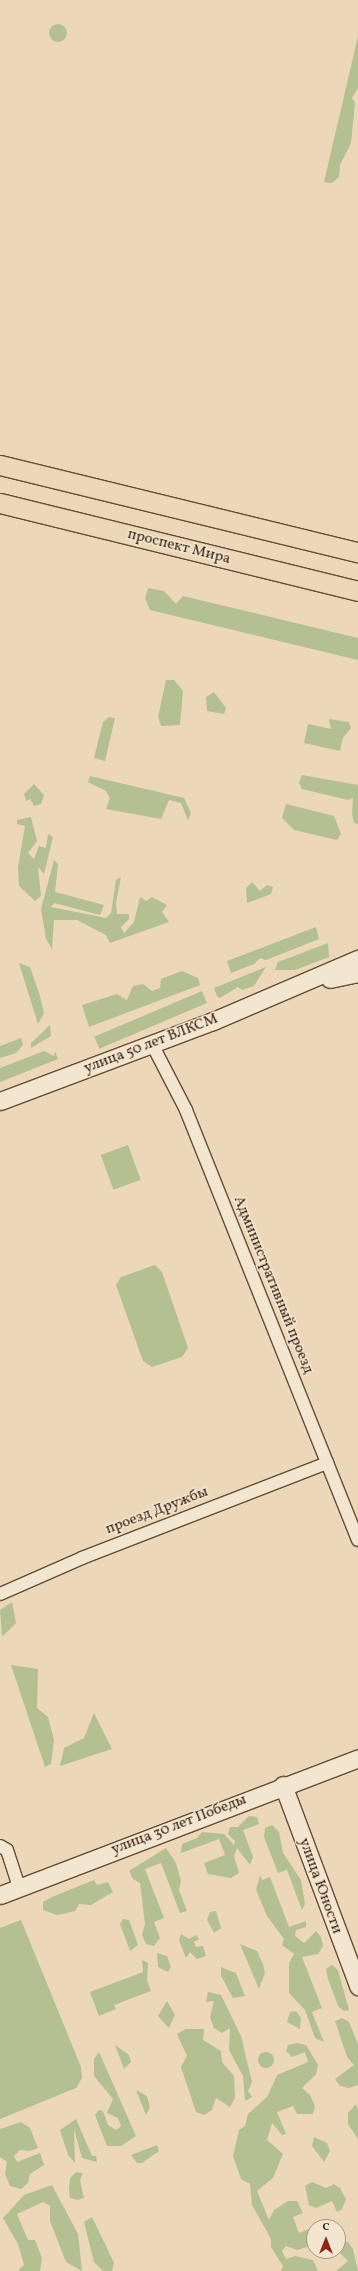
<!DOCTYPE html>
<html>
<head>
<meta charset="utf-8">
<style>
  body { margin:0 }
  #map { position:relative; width:358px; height:2271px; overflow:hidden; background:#ecd8b8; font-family:Vollkorn,serif }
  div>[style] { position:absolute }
  .green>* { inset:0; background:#b4bf92; transform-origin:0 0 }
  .round { border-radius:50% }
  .roads { filter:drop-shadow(1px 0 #644c37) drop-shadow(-1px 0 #644c37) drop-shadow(0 1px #644c37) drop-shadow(0 -1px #644c37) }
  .street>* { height:12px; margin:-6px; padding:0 6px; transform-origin:6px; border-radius:6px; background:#f3e6d1 }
  .secondary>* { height:17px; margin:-8.5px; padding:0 8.5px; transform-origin:8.5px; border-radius:8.5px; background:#f3e6d1 }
  .primary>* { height:19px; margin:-9.5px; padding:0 9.5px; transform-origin:9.5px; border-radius:9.5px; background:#ecd8b8 }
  span { translate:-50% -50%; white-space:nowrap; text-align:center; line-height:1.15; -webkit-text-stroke:3px #f3e6d1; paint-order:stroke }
  .street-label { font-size:15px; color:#371d0c }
  .north { position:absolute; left:306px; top:2219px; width:40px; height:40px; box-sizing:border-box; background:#f3e6d1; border:1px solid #a89682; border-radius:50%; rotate:0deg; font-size:11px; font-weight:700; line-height:16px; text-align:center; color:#371d0c }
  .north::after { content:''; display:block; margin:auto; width:14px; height:18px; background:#8f2418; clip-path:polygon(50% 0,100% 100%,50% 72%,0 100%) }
</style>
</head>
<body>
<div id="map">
  <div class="green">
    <div class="round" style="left:49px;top:24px;width:18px;height:18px"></div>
    <div style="clip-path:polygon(358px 36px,358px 88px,352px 98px,355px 103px,351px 143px,340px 165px,339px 177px,332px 183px,324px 182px)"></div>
    <div style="clip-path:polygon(148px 588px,164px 591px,176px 604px,183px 596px,358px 638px,358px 660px,150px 610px,145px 598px)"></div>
    <div style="clip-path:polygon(166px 680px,174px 680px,183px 691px,180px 725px,161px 726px,158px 717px)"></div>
    <div style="clip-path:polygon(214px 692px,226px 708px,224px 714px,207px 711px,206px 697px)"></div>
    <div style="clip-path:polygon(109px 717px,115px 718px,105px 761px,94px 758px,103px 722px)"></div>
    <div style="clip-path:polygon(329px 719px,349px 722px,351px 728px,343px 738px,340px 751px,304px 743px,308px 724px,331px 729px)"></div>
    <div style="clip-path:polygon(302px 775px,358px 785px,358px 824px,354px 823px,352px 814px,353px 798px,348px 800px,302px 789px,299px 783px)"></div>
    <div style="clip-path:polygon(90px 776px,184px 798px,191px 813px,188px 820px,181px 803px,169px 800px,161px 819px,106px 809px,110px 798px,106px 791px,88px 782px)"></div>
    <div style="clip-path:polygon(34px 784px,44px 795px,41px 804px,34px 806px,30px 799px,26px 801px,24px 794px)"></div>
    <div style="clip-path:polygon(286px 804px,334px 816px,341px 834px,337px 840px,294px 830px,282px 818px)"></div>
    <div style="clip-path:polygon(31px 817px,37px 841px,28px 853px,34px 859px,39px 846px,46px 848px,48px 834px,53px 837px,44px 874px,38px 867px,41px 896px,35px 901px,19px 886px,18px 867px,25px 826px,17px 824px,17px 820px)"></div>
    <div style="clip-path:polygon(54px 860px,58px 864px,55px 892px,104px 905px,100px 915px,54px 903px,51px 907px,106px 918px,111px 913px,116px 880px,121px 877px,116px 903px,117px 914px,129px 914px,129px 919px,121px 927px,124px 933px,134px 922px,140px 897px,146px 901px,152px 897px,167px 905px,162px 912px,169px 922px,110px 943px,106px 935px,77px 920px,54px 920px,52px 949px,46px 939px,41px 909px)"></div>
    <div style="clip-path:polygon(252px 882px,260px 891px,267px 885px,273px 887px,271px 894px,247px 903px,246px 888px)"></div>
    <div style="clip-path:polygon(316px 927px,319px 939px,266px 960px,260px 958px,254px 964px,231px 973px,227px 961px)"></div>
    <div style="clip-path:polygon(328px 943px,329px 957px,295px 970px,275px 970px,278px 962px)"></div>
    <div style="clip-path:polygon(19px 963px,30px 967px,40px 996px,44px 1013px,38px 1024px)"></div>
    <div style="clip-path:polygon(266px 967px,254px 986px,242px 990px,238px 987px,220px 998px,217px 996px,214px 988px)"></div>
    <div style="clip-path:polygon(182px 971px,198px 978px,200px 985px,89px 1027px,82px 1005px,117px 994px,127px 1000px,133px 986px,143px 984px,152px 991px,160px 988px,161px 979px)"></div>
    <div style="left:202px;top:991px;width:13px;height:117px;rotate:67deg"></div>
    <div style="clip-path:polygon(50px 1025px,51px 1036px,31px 1048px,31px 1043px)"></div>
    <div style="clip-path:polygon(21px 1038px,23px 1045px,16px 1053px,0 1058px,0 1046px)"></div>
    <div style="clip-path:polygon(44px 1051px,54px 1056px,55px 1051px,58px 1059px,0 1082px,0 1068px)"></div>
    <div style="left:128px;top:1145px;width:37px;height:29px;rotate:70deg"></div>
    <div style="clip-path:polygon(155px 1265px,162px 1272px,188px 1348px,182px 1357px,152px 1367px,143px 1361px,116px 1285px,121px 1277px)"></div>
    <div style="clip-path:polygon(12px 1602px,16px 1623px,2px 1637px,0 1610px)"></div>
    <div style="clip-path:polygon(11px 1665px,38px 1669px,37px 1708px,48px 1717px,54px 1740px,51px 1764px,45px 1767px)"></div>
    <div style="clip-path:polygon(94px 1713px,112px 1749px,60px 1766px,64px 1748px,84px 1738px)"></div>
    <div style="clip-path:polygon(249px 1816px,257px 1817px,259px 1824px,243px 1830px,253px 1857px,250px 1865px,237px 1848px,234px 1856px,239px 1873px,231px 1878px,208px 1874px,204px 1863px,225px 1855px,219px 1839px,181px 1853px,182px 1844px,197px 1838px,202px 1832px,224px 1834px,234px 1845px,235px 1841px,228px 1834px,230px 1827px,238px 1827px)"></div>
    <div style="clip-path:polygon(272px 1825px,279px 1832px,283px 1853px,301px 1880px,305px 1904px,302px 1910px,287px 1870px,278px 1873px,264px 1837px,265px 1828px)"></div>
    <div style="clip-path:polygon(166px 1848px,176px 1863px,181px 1881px,179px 1890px,187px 1911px,180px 1913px,161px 1863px,145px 1869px,164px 1918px,154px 1922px,160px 1938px,154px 1946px,146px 1944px,142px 1935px,145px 1924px,140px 1883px,133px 1879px,129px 1871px)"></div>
    <div style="clip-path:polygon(260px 1875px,262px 1880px,270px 1877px,289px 1927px,306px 1921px,306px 1927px,296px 1930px,295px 1936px,304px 1943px,316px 1931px,321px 1937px,323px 1946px,318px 1954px,302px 1957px,322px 2008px,312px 2012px,324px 2042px,315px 2038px,305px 2010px,289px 1993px,289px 1963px,294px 1954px,282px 1945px,284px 1939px,267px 1916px,256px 1890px)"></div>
    <div style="clip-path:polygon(94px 1880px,97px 1885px,108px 1882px,113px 1892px,91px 1905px,79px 1904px,75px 1911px,57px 1915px,43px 1910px,43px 1902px,52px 1897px)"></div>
    <div style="clip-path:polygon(216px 1911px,221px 1928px,214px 1933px,207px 1920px,210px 1912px)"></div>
    <div style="clip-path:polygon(123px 1919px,129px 1920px,138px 1945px,130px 1951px,120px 1924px)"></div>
    <div style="clip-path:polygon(21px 1920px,81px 2067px,82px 2078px,76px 2088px,0 2119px,0 1928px)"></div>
    <div style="clip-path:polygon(181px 1934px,189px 1939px,196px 1935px,199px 1939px,194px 1942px,196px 1947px,203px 1946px,206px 1956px,197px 1959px,190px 1952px,186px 1958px,179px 1940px)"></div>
    <div style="clip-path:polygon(240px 1944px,257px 1951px,263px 1964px,265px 1973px,259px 1989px)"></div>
    <div style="clip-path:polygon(157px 1953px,167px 1956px,171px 1967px,168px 1972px,158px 1967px)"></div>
    <div style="clip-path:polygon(142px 1960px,148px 1963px,147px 1980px,151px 1991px,114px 2005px,116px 2009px,99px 2016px,90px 1992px,143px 1972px)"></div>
    <div style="clip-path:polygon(332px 1965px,338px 1970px,349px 2010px,344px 2011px,338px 2006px,328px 1979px,326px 1969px)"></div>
    <div style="clip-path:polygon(221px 1967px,236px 1973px,245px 1996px,233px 1998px,221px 1976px)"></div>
    <div style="clip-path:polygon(208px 1992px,221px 1995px,241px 2036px,252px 2082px,248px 2091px,252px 2097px,245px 2101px,243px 2076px,229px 2050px,230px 2028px,222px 2033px,214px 2028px,210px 2017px,214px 2001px,206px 2002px)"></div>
    <div style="clip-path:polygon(167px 2001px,175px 2015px,169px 2028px,158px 2016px)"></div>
    <div style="clip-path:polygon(296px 2011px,301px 2018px,300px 2029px,287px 2022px,290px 2012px)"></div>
    <div style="clip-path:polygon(342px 2018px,349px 2022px,358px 2044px,358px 2085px,349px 2088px,340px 2086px,335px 2079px,354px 2065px,347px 2057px,335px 2021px)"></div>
    <div style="clip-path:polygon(186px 2029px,204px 2029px,203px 2040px,221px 2051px,222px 2062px,234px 2076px,235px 2098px,230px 2107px,216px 2098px,212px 2110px,204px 2115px,196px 2112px,181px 2067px,187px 2056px,177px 2034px)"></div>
    <div style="clip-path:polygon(297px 2043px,306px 2045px,318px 2065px,316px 2074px,302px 2088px,310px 2095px,315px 2106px,313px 2114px,297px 2114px,293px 2106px,277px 2112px,286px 2134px,282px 2135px,272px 2123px,267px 2140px,283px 2154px,273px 2178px,257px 2191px,269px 2220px,274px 2210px,288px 2201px,297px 2201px,303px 2213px,293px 2217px,299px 2233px,311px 2228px,314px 2245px,297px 2250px,286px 2246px,282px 2251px,286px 2259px,295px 2256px,313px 2260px,318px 2271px,281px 2271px,283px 2266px,271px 2247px,271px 2239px,252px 2205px,250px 2184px,241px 2179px,233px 2156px,239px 2130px,245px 2126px,248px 2114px,267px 2097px,277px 2075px,308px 2062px,305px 2052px,292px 2057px,286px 2051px,288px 2045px)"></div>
    <div style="clip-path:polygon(115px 2045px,129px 2055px,131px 2062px,124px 2069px)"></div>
    <div class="round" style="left:258px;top:2052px;width:16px;height:16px"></div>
    <div style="clip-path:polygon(99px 2052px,136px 2136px,121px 2146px,107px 2146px,95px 2115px,99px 2110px,103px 2111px,108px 2125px,116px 2130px,121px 2126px,118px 2118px,107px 2113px,113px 2099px,94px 2076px,94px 2059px)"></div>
    <div style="clip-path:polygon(136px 2090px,147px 2096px,150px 2107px,146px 2115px)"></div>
    <div style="clip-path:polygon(356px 2104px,358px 2110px,358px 2139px,348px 2124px,348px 2113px)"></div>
    <div style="clip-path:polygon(76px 2119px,92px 2156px,96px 2156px,97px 2162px,82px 2158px,74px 2129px,75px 2163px,68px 2155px,60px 2130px)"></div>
    <div style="clip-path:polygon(21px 2122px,30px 2128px,38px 2148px,30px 2151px,20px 2150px,14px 2156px,17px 2162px,40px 2153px,44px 2165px,30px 2174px,28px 2183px,21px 2189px,10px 2186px,5px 2174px,7px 2162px,0 2157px,0 2129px)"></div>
    <div style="clip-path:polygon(314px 2137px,327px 2143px,330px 2151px,324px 2162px,312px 2146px)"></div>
    <div style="clip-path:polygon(157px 2145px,159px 2151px,142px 2163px,137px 2163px,131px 2155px)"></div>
    <div style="clip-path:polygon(76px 2172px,83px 2173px,80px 2180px,84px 2198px,78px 2200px,70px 2198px,69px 2189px,70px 2178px)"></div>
    <div style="clip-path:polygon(312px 2182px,326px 2188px,334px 2184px,340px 2188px,346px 2199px,342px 2209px,337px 2212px,332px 2201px,316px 2208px,309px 2205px,305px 2186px)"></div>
    <div style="clip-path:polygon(52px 2185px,78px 2234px,82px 2271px,66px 2262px,50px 2221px,50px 2206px,43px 2202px,17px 2214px,28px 2240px,35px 2240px,42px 2258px,40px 2271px,18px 2271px,24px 2265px,18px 2244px,3px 2218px,24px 2195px)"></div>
    <div style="clip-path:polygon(92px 2217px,114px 2263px,112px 2271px,103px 2271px,94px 2262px,84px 2222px)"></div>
    <div style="clip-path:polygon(338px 2240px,348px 2242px,353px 2249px,358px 2271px,336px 2271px,348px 2261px,338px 2251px)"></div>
  </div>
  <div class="roads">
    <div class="street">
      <div style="left:152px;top:1044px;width:74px;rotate:62.7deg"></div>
      <div style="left:186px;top:1110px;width:463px;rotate:68.2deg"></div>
      <div style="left:0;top:1594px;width:90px;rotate:-23.7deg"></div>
      <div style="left:82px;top:1558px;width:263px;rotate:-21.2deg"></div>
      <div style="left:0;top:1846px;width:8px;rotate:30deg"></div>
      <div style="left:7px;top:1850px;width:39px;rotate:72deg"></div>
    </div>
    <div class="secondary">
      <div style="left:330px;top:979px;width:29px;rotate:-12deg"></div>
      <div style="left:0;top:1101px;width:228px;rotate:-20.6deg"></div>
      <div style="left:213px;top:1021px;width:158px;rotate:-23.2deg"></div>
      <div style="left:283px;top:1785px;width:215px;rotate:69.5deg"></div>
      <div style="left:0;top:1895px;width:383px;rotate:-20.9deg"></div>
    </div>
    <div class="primary">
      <div style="left:0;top:465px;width:368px;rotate:13.7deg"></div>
      <div style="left:0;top:503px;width:369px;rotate:13.8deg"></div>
    </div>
  </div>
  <div class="street-label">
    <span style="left:179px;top:547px;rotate:14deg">проспект Мира</span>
    <span style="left:151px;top:1044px;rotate:-21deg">улица 50 лет ВЛКСМ</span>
    <span style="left:273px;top:1285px;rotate:68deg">Административный проезд</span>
    <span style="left:157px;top:1511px;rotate:-21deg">проезд Дружбы</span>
    <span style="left:179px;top:1825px;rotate:-21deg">улица 30 лет Победы</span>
    <span style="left:320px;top:1886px;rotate:70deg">улица Юности</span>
  </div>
  <div class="north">С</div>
</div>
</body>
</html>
